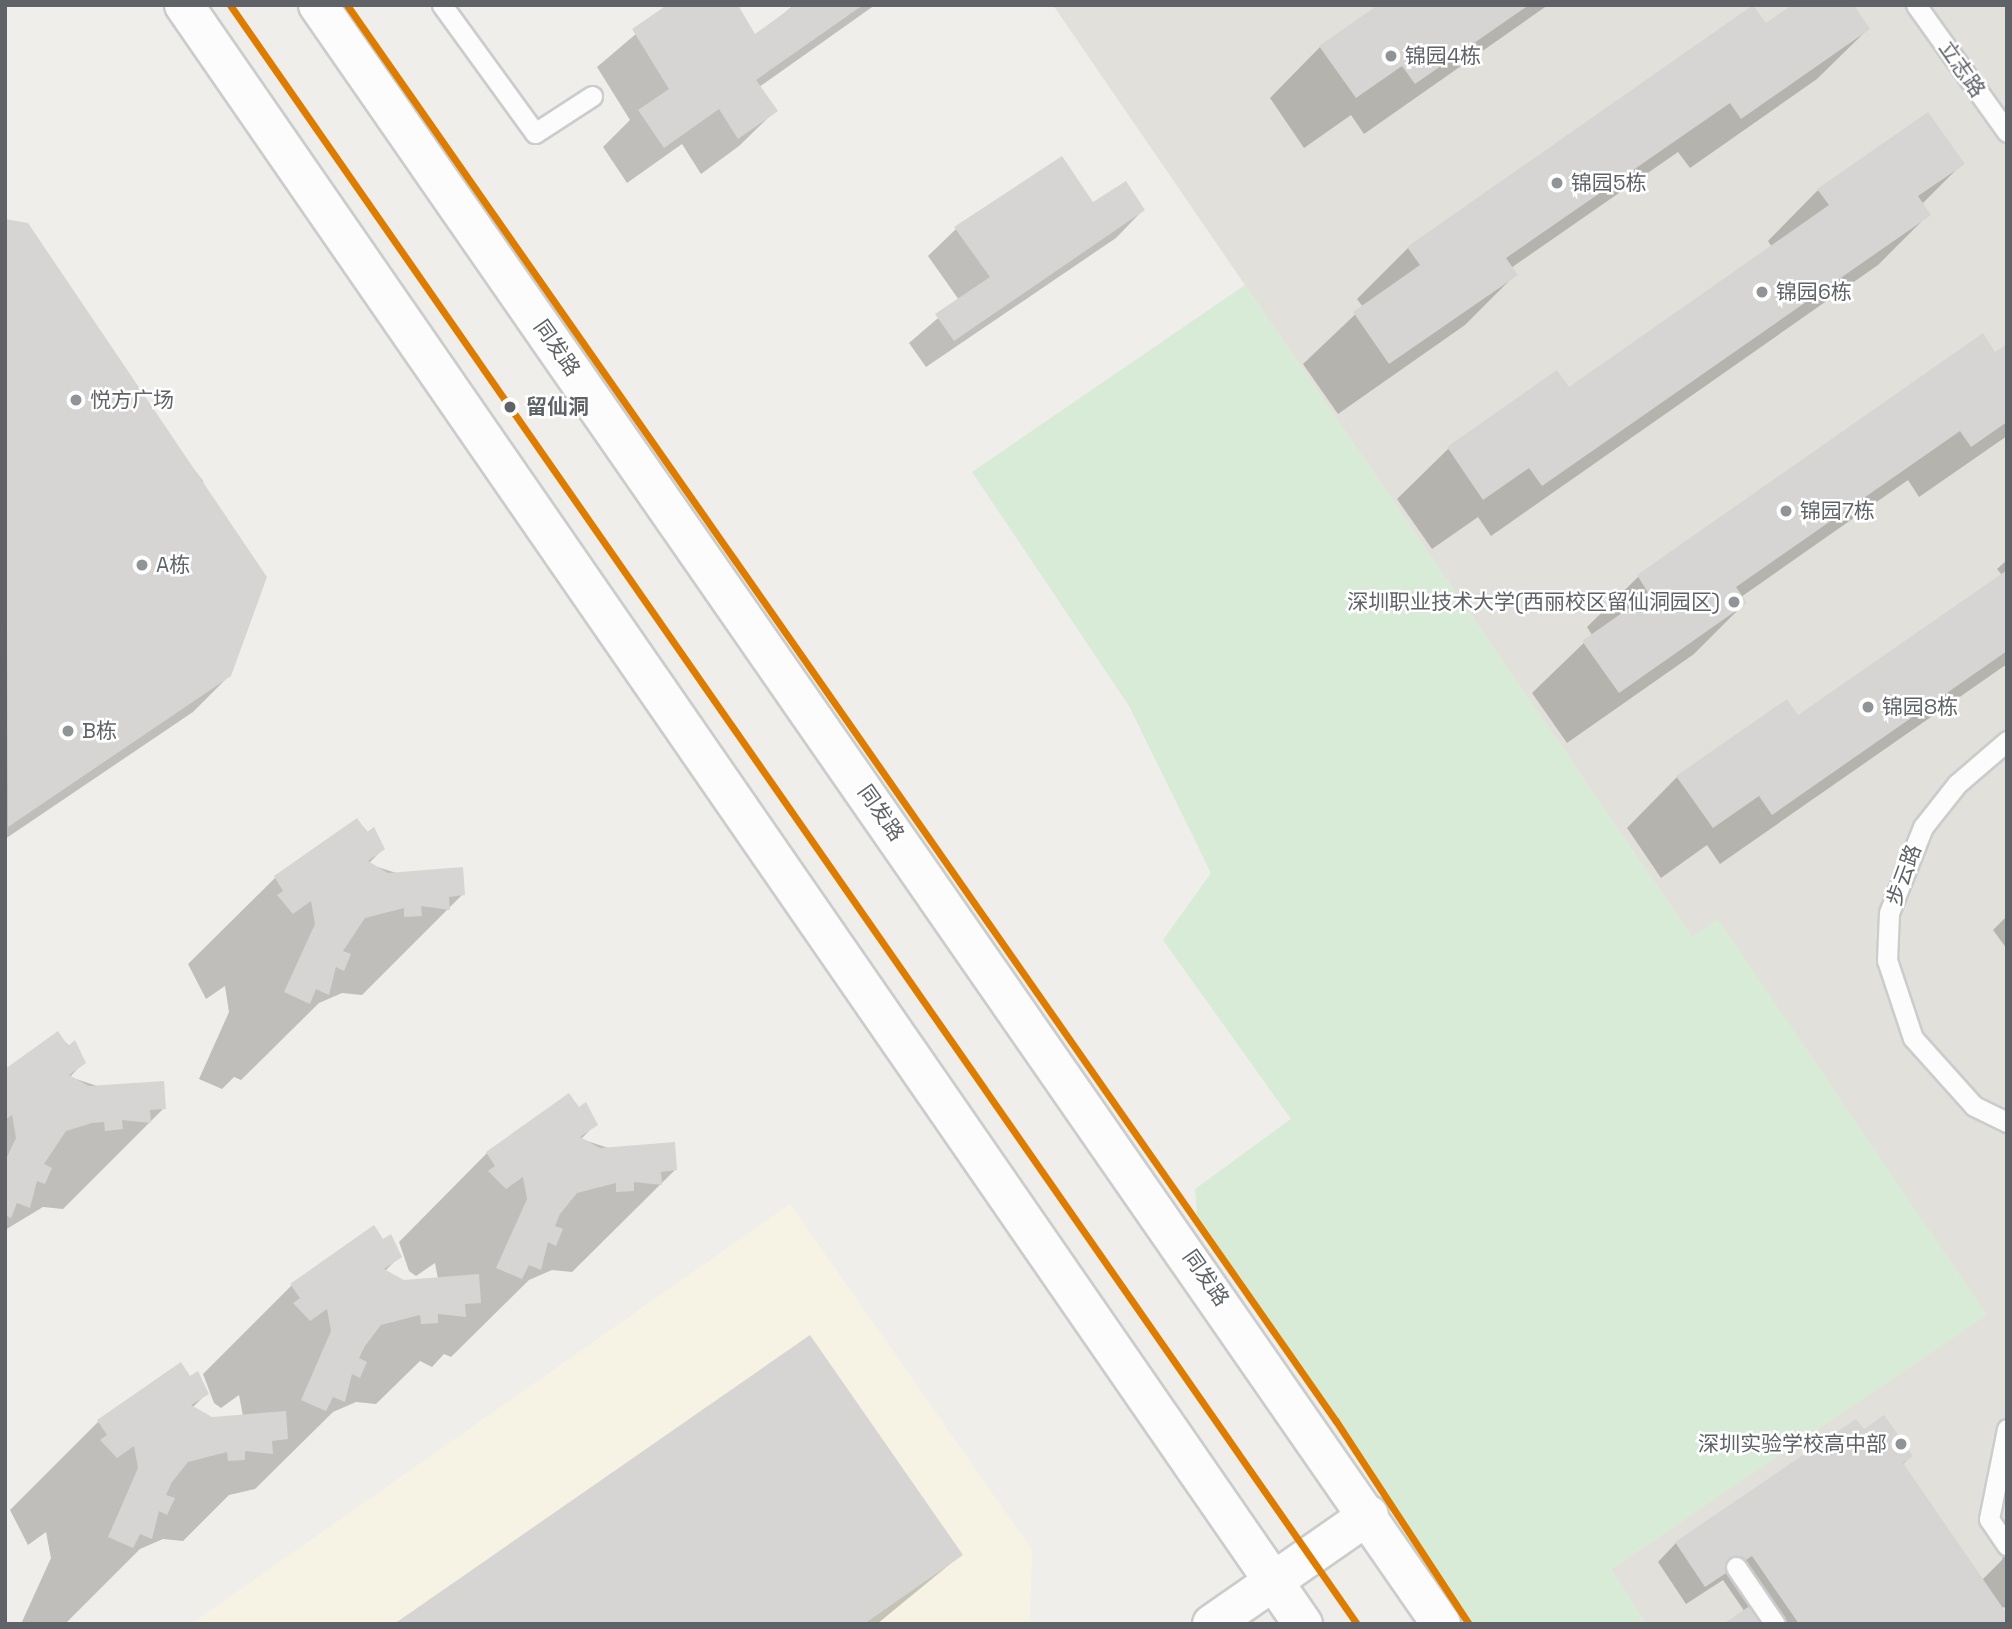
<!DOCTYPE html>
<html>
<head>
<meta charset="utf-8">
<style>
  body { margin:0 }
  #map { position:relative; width:2012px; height:1629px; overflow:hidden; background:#efeeea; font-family:"Space Grotesk","Noto Sans SC",sans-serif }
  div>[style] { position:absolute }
  .commercial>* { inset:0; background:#f7f3e4 }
  .education>* { inset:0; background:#e2e0da }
  .green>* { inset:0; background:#d8ebd6 }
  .shadow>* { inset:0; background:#0003 }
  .building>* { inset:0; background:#d6d5d3 }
  .roads { filter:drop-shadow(2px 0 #cbcccc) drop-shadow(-2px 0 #cbcccc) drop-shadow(0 2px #cbcccc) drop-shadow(0 -2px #cbcccc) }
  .lane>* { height:19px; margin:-9.5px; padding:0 9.5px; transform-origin:9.5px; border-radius:9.5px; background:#fdfcfc }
  .secondary>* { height:38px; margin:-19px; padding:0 19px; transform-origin:19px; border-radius:19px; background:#fdfcfc }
  .metro-1>* { height:7px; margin:-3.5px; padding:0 3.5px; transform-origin:3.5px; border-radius:3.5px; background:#de7c00 }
  .dots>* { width:19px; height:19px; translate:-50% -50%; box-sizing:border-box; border:4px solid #fff; border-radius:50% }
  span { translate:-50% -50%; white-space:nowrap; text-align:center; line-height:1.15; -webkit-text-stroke:5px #fff; paint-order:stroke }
  .poi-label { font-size:21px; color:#5f6368 }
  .left { translate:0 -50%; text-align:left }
  .right { translate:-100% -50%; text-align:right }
  .street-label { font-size:21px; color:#5f6368 }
  .stop-label { font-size:21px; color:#5f6368; font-weight:700 }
  .frame { position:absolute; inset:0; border:7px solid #5f6368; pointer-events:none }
</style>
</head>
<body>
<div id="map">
  <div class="commercial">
    <div style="clip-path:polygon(790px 1204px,1032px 1550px,1030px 1624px,191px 1624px)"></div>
  </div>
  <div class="education">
    <div style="clip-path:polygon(1053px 5px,2007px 5px,2007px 1624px,1646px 1624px,1611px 1569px,1986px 1315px,1717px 920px,1692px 937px)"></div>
  </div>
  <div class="green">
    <div style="clip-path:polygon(1245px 285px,1692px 937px,1718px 919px,1987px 1315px,1611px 1569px,1646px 1624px,1473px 1624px,1198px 1225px,1195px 1189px,1291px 1119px,1163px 940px,1211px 873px,1129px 706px,972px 472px)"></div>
  </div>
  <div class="shadow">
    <div style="clip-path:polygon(670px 5px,755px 37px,794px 5px,875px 5px,759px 87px,775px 111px,739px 146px,701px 174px,682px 144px,627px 183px,603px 147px,630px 120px,597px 67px)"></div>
    <div style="clip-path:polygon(1381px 5px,1548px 5px,1364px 134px,1351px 115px,1304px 148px,1270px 98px,1320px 47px)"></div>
    <div style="clip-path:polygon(1753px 7px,1766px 26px,1868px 29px,1817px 79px,1690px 168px,1678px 152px,1511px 268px,1516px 274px,1465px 325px,1338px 414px,1303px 364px,1363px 307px,1357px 299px,1408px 248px)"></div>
    <div style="clip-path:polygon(1962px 164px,1922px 204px,1929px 214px,1878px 265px,1491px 536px,1478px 517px,1432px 549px,1397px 499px,1448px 449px,1557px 373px,1568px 389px,1772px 247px,1768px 241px,1818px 190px)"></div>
    <div style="clip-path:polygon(1093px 204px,1143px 210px,1116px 238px,926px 367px,909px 343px,959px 300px,928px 256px,956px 229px)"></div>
    <div style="clip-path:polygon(5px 221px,203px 481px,230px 675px,193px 712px,5px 839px)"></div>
    <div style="clip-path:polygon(1983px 336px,1995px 354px,2007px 346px,2007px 436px,1919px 497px,1908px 480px,1741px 597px,1745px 603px,1694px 654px,1567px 743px,1532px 693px,1592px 635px,1587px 627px,1638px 577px)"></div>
    <div style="clip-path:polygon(2007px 560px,2007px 664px,1720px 864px,1707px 845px,1661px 878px,1627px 828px,1677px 777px,1798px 717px,2002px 575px,1997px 569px)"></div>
    <div style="clip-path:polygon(357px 820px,383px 849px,368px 864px,463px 894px,362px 995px,342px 993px,319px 1003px,241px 1080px,234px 1077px,222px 1089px,199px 1079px,229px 1012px,225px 986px,206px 999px,188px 964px,275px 878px)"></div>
    <div style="clip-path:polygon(2007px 916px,2007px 949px,1993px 930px)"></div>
    <div style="clip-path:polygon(58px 1034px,84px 1062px,70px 1077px,164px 1108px,63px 1209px,43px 1207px,5px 1230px,5px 1071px)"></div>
    <div style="clip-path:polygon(579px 1110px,596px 1124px,581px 1139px,675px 1170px,572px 1272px,552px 1270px,529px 1280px,451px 1357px,444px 1354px,432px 1367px,420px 1361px,376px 1404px,356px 1402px,333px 1412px,255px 1489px,229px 1495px,183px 1541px,163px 1539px,140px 1549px,65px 1624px,21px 1624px,51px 1558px,46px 1532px,28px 1545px,10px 1510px,98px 1422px,190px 1379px,207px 1393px,192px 1408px,211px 1418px,243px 1416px,239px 1395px,221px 1408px,214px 1403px,203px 1374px,292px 1285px,383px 1242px,400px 1256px,385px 1271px,404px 1282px,438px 1279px,435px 1263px,416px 1276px,409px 1271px,399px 1242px,487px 1153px)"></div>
    <div style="clip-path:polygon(1864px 1432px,1911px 1456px,1902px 1465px,1981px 1581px,2002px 1560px,2007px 1538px,2007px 1608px,2000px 1607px,2007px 1624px,1727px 1624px,1745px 1612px,1723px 1580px,1686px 1604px,1658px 1562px,1676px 1543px)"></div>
    <div style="clip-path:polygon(961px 1555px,877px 1624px,397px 1624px)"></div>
  </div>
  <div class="building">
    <div style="clip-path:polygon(667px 5px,738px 5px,755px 34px,795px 5px,863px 5px,756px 80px,778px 111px,738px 139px,719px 109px,664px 148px,638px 110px,669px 89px,632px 29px)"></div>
    <div style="clip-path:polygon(1378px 5px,1529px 5px,1415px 84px,1402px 66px,1356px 98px,1319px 46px)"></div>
    <div style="clip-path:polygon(1753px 5px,1766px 23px,1792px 5px,1854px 5px,1870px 29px,1741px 119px,1730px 103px,1506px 258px,1518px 275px,1389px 364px,1353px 312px,1420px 265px,1407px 247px)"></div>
    <div style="clip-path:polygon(1928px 112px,1965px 164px,1918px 196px,1931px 215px,1542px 486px,1529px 468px,1483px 500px,1447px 447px,1557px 370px,1569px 387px,1829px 205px,1817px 189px)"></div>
    <div style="clip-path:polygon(1062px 156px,1093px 202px,1126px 181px,1145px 210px,954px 341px,935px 314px,990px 277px,954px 227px)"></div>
    <div style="clip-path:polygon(5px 219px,28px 223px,267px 577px,231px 676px,8px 827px)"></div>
    <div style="clip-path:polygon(1983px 333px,1995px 352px,2007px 344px,2007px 422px,1971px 447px,1960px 431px,1736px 587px,1747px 603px,1619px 693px,1582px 641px,1649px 594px,1637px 575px)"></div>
    <div style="clip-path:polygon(2007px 570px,2007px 651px,1772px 815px,1759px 796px,1713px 828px,1676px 776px,1787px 699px,1798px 715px)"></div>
    <div style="clip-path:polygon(357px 818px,367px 832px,374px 827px,385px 849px,368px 861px,388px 873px,463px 867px,465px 895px,449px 897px,450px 910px,421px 906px,422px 916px,404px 917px,404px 908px,365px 918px,343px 951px,351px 954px,344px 971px,336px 967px,329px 995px,316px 989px,310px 1004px,284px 992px,315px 924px,311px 901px,293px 914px,277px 895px,283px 891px,274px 876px)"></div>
    <div style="clip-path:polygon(58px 1031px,68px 1046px,75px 1040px,86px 1063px,69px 1075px,89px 1086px,164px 1081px,166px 1109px,150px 1110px,151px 1123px,122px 1120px,123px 1129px,105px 1131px,104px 1122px,92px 1123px,66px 1131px,44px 1164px,52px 1168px,45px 1184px,37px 1181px,30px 1208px,17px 1203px,11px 1218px,5px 1215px,5px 1161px,16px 1138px,12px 1115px,5px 1120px,5px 1069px)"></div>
    <div style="clip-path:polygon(569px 1093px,579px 1107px,586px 1102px,598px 1125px,580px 1137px,600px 1148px,675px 1142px,677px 1170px,661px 1172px,662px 1185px,634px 1182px,634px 1191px,616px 1192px,616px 1183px,577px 1193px,560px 1214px,555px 1226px,563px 1229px,556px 1246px,548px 1242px,541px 1270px,529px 1265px,522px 1279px,496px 1268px,527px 1199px,523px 1177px,506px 1189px,488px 1171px,495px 1166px,486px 1152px)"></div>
    <div style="clip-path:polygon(374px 1225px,383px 1239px,391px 1234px,402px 1257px,384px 1269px,404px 1280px,479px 1274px,481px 1303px,465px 1304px,466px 1317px,438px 1314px,438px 1323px,421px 1324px,420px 1315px,381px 1325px,365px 1346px,359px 1358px,367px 1362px,360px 1378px,352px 1374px,345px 1402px,333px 1397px,326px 1411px,301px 1400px,331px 1331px,327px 1309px,310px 1321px,293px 1303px,300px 1298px,290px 1284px)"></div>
    <div style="clip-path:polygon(810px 1335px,963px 1555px,864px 1624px,394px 1624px)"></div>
    <div style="clip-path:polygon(181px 1362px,190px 1376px,198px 1371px,209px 1394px,191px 1405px,212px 1417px,286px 1411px,288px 1439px,272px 1441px,273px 1454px,245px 1451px,245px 1460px,228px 1461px,227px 1452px,188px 1462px,172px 1482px,166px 1495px,175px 1498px,167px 1515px,159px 1511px,152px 1539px,140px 1534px,133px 1548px,108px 1537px,138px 1468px,134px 1446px,117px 1458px,100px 1440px,107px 1435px,97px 1420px)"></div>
    <div style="clip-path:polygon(1884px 1415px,1913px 1456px,1903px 1463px,2007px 1614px,2007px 1624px,1799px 1624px,1752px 1556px,1705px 1587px,1675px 1542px,1856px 1419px,1864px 1429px)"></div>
    <div style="clip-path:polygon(1751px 1605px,1763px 1624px,1723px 1624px)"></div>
  </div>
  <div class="roads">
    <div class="lane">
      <div style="left:442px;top:5px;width:158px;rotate:54deg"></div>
      <div style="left:535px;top:133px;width:68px;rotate:-33deg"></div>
      <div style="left:1916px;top:5px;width:156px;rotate:54.4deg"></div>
      <div style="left:2007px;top:741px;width:66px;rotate:139.3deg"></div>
      <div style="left:1957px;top:784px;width:55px;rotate:128.3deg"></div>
      <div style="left:1923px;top:827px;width:92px;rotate:111.6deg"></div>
      <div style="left:1889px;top:913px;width:47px;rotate:92.4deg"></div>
      <div style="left:1887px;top:960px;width:82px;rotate:71.6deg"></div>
      <div style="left:1913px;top:1038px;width:91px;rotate:48.1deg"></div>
      <div style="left:1974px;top:1106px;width:37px;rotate:26deg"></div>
      <div style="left:2007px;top:1429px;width:92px;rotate:101.3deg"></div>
      <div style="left:1989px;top:1519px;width:32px;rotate:56deg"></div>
      <div style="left:1736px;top:1567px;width:69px;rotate:55.6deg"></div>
    </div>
    <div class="secondary">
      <div style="left:184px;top:5px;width:1968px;rotate:55.35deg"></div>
      <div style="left:318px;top:5px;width:1970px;rotate:55.25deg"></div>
      <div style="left:1212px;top:1624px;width:191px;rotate:-34.8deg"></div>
    </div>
  </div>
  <div class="metro-1">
    <div style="left:230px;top:5px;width:1973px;rotate:55.16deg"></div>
    <div style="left:347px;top:5px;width:1727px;rotate:55.07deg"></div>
    <div style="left:1336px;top:1421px;width:243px;rotate:56.8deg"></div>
  </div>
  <div class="dots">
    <div style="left:1391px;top:56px;background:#919496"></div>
    <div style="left:1557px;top:183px;background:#919496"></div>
    <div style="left:1762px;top:292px;background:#919496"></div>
    <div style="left:76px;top:400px;background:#919496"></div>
    <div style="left:510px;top:407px;background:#5f6368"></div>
    <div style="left:1786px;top:511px;background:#919496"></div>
    <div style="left:142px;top:565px;background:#919496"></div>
    <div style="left:1734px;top:602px;background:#919496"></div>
    <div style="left:1868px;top:707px;background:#919496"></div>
    <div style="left:68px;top:731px;background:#919496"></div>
    <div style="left:1901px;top:1444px;background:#919496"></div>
  </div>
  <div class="poi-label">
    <span class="left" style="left:1405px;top:56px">锦园4栋</span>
    <span class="left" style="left:1571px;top:183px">锦园5栋</span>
    <span class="left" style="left:1776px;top:292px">锦园6栋</span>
    <span class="left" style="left:90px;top:400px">悦方广场</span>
    <span class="left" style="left:1800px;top:511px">锦园7栋</span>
    <span class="left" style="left:156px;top:565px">A栋</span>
    <span class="right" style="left:1720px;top:602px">深圳职业技术大学(西丽校区留仙洞园区)</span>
    <span class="left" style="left:1882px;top:707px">锦园8栋</span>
    <span class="left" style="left:82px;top:731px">B栋</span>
    <span class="right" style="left:1887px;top:1444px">深圳实验学校高中部</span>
  </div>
  <div class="street-label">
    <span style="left:1962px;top:69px;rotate:55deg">立志路</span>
    <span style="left:557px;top:348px;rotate:55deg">同发路</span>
    <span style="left:881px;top:813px;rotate:55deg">同发路</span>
    <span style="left:1904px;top:875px;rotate:-70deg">步云路</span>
    <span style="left:1206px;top:1278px;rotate:55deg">同发路</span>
  </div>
  <div class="stop-label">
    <span class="left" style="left:526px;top:407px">留仙洞</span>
  </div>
  <div class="frame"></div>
</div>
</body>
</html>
